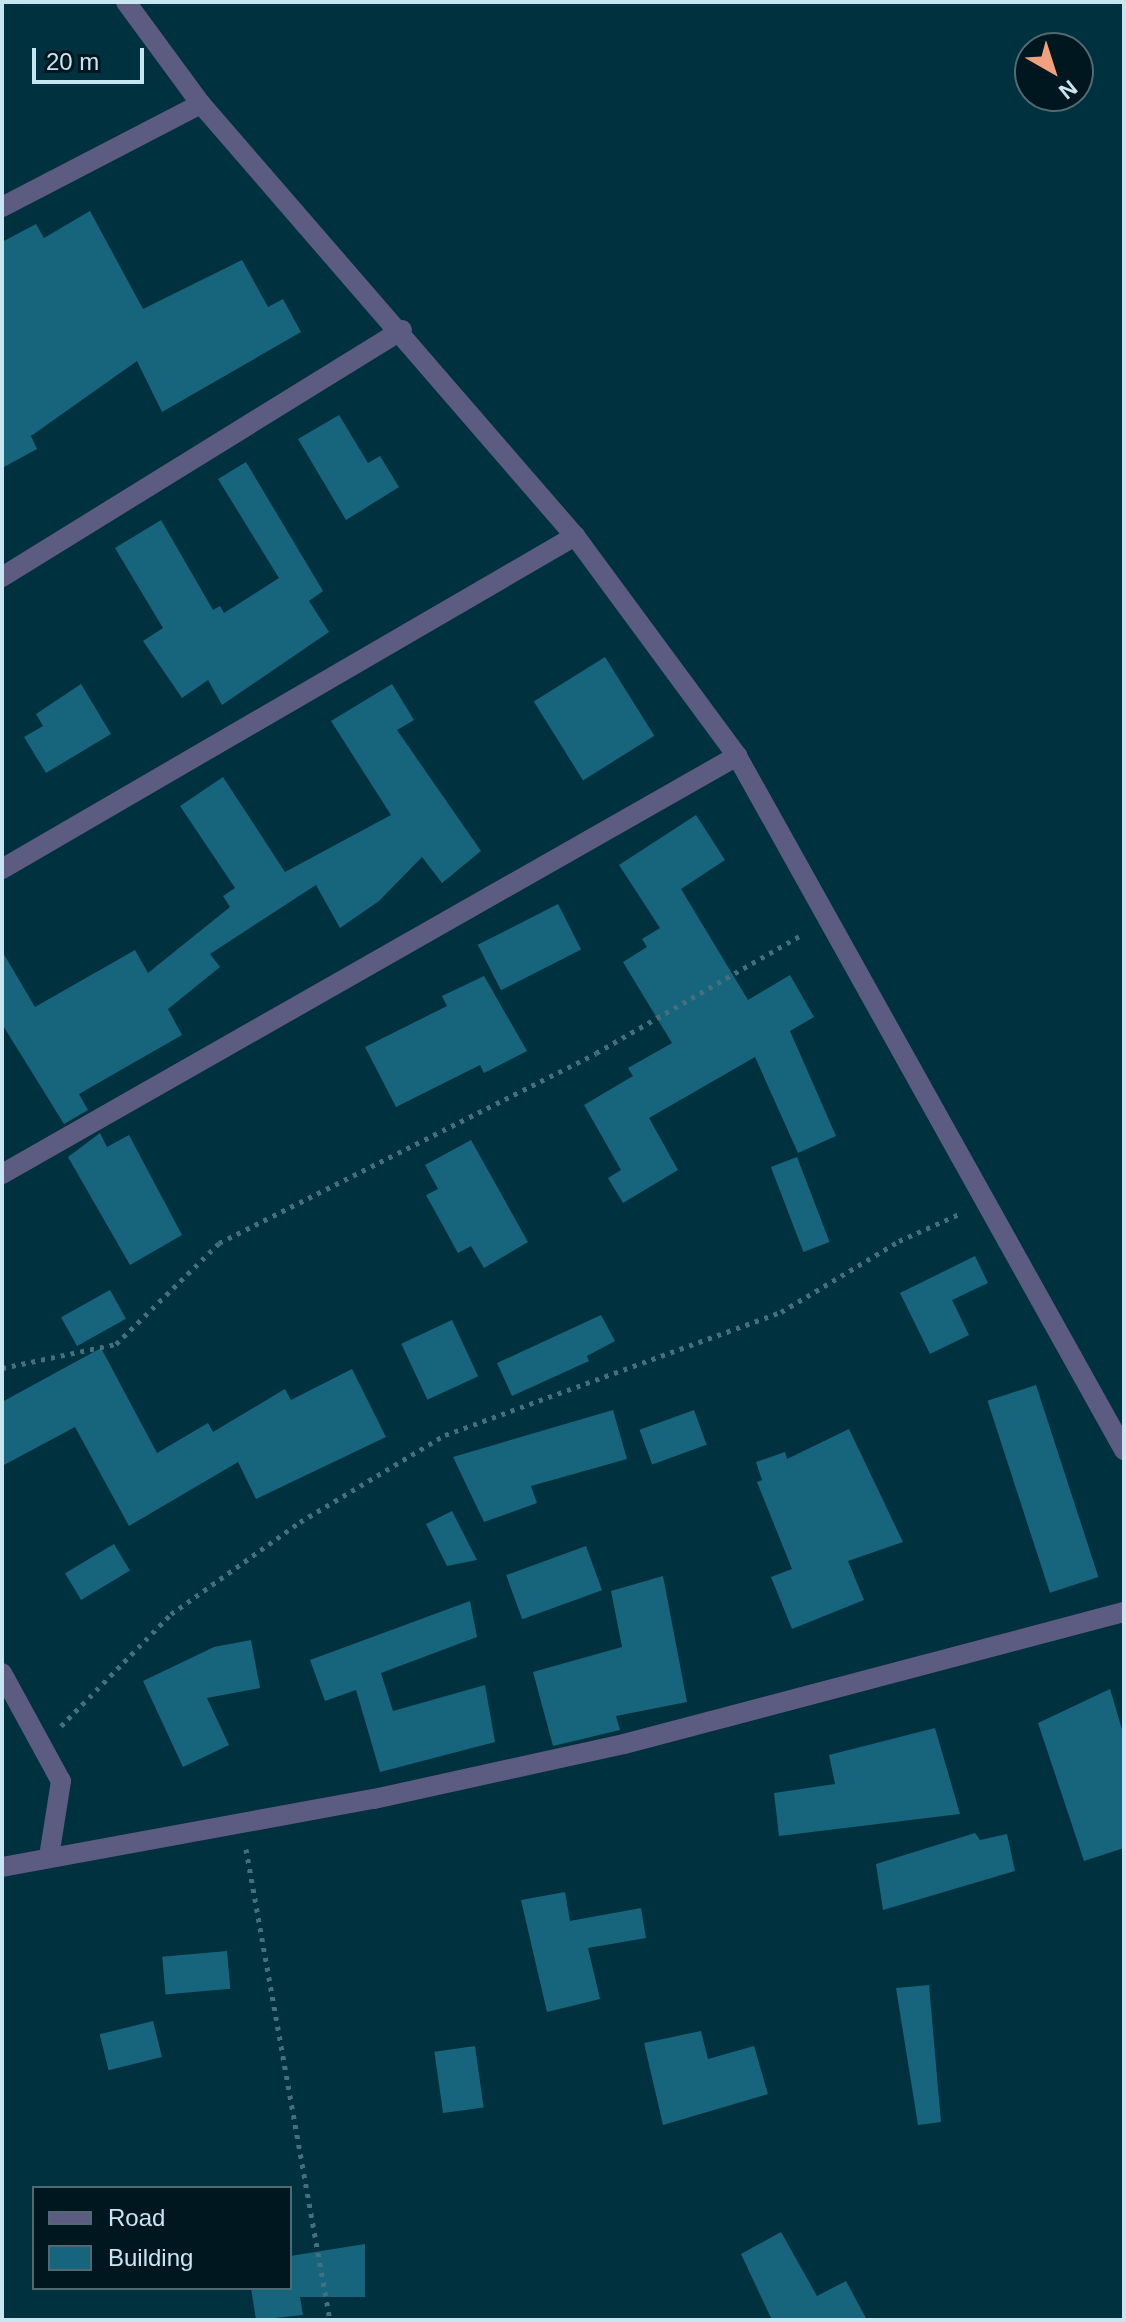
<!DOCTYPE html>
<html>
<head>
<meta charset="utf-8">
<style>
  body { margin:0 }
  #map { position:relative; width:1126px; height:2322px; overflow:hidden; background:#00313f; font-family:Arial,sans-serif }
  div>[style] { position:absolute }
  .building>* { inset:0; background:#17657c; transform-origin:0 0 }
  .path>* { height:5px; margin-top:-2.5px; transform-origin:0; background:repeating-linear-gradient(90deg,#446f7c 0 4px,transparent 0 10px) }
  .minor>* { height:20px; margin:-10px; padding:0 10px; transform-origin:10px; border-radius:10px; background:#5c5c82 }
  span { translate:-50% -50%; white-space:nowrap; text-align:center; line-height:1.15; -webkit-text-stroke:6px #00171f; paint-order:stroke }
  .frame { position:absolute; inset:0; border:4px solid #c8e6f1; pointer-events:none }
  .legend { position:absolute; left:32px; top:2186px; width:260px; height:104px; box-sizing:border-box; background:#00171f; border:2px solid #506a73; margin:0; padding:10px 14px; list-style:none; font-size:24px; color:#c8e6f1 }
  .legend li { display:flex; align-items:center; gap:16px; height:40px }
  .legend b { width:40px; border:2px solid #506a73 }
  .north { position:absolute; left:1014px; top:32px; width:80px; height:80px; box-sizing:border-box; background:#00171f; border:2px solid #506a73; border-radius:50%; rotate:141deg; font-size:22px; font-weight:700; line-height:32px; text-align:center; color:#c8e6f1 }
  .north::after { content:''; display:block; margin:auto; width:28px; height:36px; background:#f2a07e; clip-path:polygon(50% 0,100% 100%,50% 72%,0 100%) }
  .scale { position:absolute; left:32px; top:48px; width:112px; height:36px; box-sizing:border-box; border:4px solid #c8e6f1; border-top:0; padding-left:10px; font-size:24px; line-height:28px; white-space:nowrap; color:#c8e6f1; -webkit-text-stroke:6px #00171f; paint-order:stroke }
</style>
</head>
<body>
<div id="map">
  <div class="building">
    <div style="clip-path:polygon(90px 211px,143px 309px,242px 260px,268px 307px,283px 299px,301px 332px,162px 412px,137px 361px,31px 436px,37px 449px,2px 468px,2px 242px,36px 224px,44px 238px)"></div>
    <div style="clip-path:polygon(339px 415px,368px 463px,380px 456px,399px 487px,346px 520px,298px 439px)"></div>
    <div style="clip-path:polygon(246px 462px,323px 591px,309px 601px,329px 632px,222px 705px,208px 680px,182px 698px,143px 641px,163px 628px,115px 548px,161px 520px,213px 610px,220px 606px,224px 613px,279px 578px,218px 479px)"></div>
    <div style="left:605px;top:657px;width:93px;height:84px;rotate:58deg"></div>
    <div style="clip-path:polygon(81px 684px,111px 734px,46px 773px,24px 737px,43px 726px,36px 714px)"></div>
    <div style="clip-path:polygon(392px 684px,414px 720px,397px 730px,481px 851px,442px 883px,422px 857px,379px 901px,340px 928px,316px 885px,210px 954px,220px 967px,168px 1009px,182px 1035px,79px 1094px,88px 1110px,64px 1124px,2px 1024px,2px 951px,35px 1007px,135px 950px,148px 973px,230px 907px,223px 896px,235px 888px,180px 806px,223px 777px,285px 872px,391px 815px,331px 721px)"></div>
    <div style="clip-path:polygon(696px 815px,725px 860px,681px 889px,748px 1000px,790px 975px,814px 1017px,790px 1031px,836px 1136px,798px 1153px,755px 1057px,649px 1118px,678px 1170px,623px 1203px,608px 1178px,621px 1170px,584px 1105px,633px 1076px,628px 1068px,672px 1043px,623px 962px,647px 947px,642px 939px,660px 928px,619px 865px)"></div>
    <div style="left:558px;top:904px;width:51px;height:90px;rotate:63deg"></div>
    <div style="clip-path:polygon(484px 976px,527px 1051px,484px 1073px,480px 1065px,396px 1107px,365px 1047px,447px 1006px,442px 996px)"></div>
    <div style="clip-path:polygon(100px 1133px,107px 1147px,129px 1135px,182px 1235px,130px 1265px,68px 1157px)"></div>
    <div style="clip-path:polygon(471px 1140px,528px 1242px,484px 1268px,471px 1246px,458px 1253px,426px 1195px,438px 1189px,425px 1165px)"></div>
    <div style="left:797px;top:1157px;width:91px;height:28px;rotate:69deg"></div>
    <div style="clip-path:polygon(975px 1256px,988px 1283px,952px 1300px,969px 1335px,930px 1354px,900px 1293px)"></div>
    <div style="left:110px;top:1290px;width:33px;height:56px;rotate:61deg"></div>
    <div style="clip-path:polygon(601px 1315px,615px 1341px,587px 1356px,589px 1361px,512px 1396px,497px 1363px)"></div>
    <div style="left:452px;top:1320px;width:62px;height:56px;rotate:65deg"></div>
    <div style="clip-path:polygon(101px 1348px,157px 1453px,208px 1423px,213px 1432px,285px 1389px,291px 1400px,352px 1369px,386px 1437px,256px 1499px,238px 1462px,129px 1526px,75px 1427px,2px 1466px,2px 1402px)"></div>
    <div style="left:1036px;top:1385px;width:202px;height:51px;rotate:72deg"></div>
    <div style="clip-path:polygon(613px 1410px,627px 1459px,531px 1486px,537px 1503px,484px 1522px,453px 1457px)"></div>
    <div style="left:694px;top:1410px;width:37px;height:58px;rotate:70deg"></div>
    <div style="clip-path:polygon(849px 1429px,903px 1542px,848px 1561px,864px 1600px,792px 1629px,771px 1577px,792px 1569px,757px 1482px,762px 1480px,756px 1462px,785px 1452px,787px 1459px)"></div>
    <div style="clip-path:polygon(452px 1511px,477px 1560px,447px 1566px,426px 1524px)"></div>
    <div style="left:114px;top:1544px;width:31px;height:57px;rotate:59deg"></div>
    <div style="left:586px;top:1546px;width:47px;height:85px;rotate:70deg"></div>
    <div style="clip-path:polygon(663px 1576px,687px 1702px,616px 1716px,620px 1730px,553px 1746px,533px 1672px,622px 1647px,611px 1591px)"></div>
    <div style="clip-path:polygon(470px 1601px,477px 1637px,381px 1673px,393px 1711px,485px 1685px,495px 1742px,380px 1772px,356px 1690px,325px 1701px,310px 1660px)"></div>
    <div style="clip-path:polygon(251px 1640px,260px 1688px,207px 1698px,229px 1745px,183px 1767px,143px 1681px,214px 1647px)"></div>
    <div style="clip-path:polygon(1110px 1689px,1124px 1736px,1124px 1848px,1084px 1861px,1038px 1723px)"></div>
    <div style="clip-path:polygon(935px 1728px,960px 1814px,779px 1836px,774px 1793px,835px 1784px,829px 1755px)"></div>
    <div style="clip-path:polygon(975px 1833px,980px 1840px,1007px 1834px,1015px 1871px,883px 1910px,876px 1864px)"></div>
    <div style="clip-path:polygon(565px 1892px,570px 1921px,641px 1908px,646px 1938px,588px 1948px,600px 1999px,547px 2012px,521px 1900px)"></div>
    <div style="left:227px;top:1951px;width:38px;height:65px;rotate:85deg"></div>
    <div style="clip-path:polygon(929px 1985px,941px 2122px,918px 2125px,896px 1988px)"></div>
    <div style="left:153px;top:2021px;width:37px;height:55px;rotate:76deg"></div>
    <div style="clip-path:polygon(701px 2031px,708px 2059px,754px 2046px,768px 2094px,663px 2125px,644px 2043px)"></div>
    <div style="left:475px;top:2046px;width:62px;height:41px;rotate:82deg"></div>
    <div style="clip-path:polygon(781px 2232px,817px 2296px,846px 2281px,867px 2320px,772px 2320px,741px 2254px)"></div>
    <div style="clip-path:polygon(365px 2244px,365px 2297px,300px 2297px,303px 2315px,256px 2320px,251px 2288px,290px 2288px,290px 2256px)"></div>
  </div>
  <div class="path">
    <div style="left:2px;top:1368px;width:116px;rotate:-11.9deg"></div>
    <div style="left:116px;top:1344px;width:144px;rotate:-44.4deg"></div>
    <div style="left:219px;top:1243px;width:422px;rotate:-26.7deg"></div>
    <div style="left:596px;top:1053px;width:239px;rotate:-29.9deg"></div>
    <div style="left:61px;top:1726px;width:157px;rotate:-45.5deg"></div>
    <div style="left:171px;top:1614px;width:158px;rotate:-35.5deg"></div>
    <div style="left:300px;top:1522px;width:169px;rotate:-31deg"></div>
    <div style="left:445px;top:1435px;width:358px;rotate:-20.1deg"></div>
    <div style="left:781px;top:1312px;width:138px;rotate:-31deg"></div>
    <div style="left:899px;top:1241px;width:66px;rotate:-24.2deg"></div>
    <div style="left:246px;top:1849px;width:478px;rotate:79.9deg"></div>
  </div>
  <div class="minor">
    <div style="left:126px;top:2px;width:127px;rotate:53.7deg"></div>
    <div style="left:201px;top:104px;width:571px;rotate:49.12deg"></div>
    <div style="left:575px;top:536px;width:273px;rotate:53.6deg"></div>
    <div style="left:737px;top:756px;width:795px;rotate:60.85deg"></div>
    <div style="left:2px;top:207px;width:224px;rotate:-27.4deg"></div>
    <div style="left:2px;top:577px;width:470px;rotate:-31.7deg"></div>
    <div style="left:2px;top:869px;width:663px;rotate:-30.16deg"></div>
    <div style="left:2px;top:1174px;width:846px;rotate:-29.63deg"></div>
    <div style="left:2px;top:1673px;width:123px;rotate:61.4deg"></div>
    <div style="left:61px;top:1781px;width:77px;rotate:99deg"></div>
    <div style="left:2px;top:1867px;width:378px;rotate:-10.4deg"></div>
    <div style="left:374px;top:1799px;width:256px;rotate:-12.4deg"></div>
    <div style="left:624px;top:1744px;width:517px;rotate:-14.79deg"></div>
  </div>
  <div class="frame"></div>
  <ul class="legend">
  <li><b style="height:10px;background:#5c5c82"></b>Road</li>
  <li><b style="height:22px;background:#17657c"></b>Building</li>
  </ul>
  <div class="north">N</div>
  <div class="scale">20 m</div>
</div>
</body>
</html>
